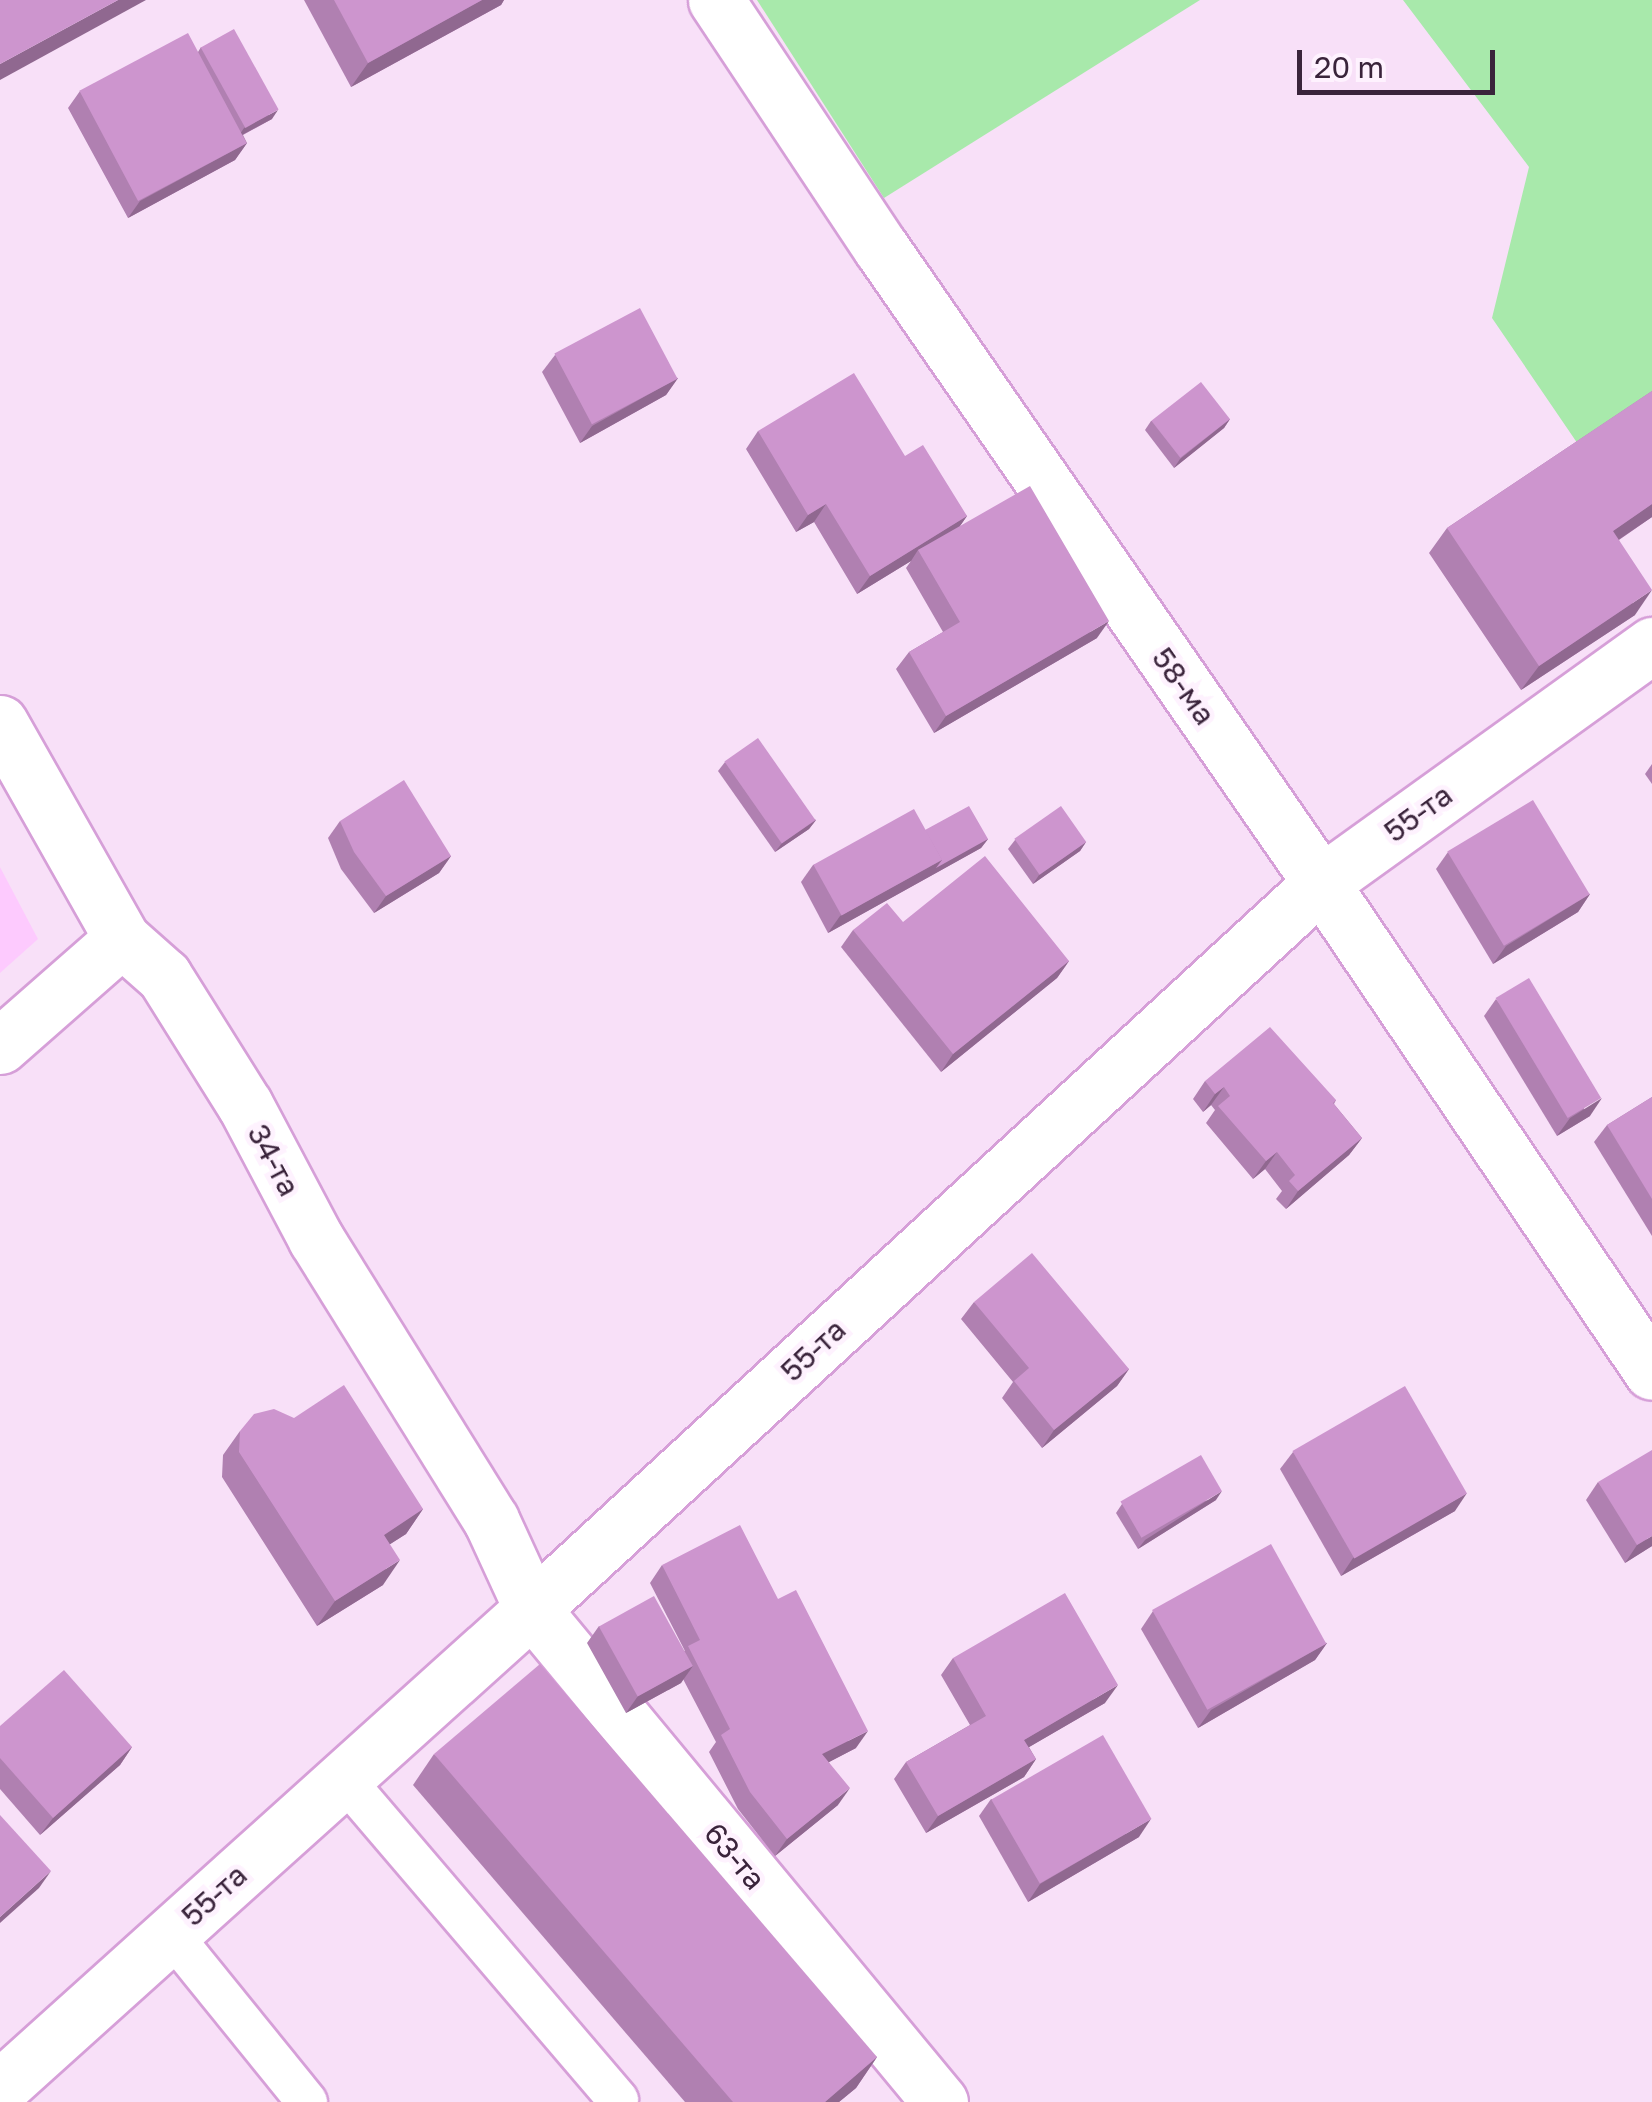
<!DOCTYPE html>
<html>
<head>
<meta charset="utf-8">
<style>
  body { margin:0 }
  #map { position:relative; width:1652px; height:2102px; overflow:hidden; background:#f8e0f8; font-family:"Golos Text",sans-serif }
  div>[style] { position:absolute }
  .built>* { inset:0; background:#fdcafe }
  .green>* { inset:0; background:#a8e9ab }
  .roads { filter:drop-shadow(2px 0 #d69fd8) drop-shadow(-2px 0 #d69fd8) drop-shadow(0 2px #d69fd8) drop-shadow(0 -2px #d69fd8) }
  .lane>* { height:40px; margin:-20px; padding:0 20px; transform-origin:20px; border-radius:20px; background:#fff }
  .street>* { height:55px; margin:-27.5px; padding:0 27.5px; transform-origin:27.5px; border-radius:27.5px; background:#fff }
  .wall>* { inset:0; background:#b080b1 }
  .shaded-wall>* { inset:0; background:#906890 }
  .building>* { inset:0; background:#cd95ce; transform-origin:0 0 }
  span { translate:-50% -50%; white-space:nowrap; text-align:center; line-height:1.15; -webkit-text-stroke:10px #fef2fe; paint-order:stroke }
  .street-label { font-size:30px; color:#3a243b }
  .scale { position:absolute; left:1297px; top:50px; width:198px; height:45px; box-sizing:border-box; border:5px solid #3a243b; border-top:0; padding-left:12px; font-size:30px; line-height:35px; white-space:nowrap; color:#3a243b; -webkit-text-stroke:8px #fef2fe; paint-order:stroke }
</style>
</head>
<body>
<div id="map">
  <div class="built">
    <div style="clip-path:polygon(0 867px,38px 939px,0 973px)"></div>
  </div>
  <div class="green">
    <div style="clip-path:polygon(757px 0,1200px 0,884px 198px)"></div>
    <div style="clip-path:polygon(1403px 0,1652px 0,1652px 404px,1582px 450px,1492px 318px,1529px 167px)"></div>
  </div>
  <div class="roads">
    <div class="lane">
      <div style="left:344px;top:1779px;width:422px;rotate:49.5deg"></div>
      <div style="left:171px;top:1934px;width:216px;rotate:51deg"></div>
    </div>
    <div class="street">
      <div style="left:716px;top:0;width:298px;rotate:56.4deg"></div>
      <div style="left:881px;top:248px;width:773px;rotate:55.28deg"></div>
      <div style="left:1321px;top:883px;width:590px;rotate:55.91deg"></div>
      <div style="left:0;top:723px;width:248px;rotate:60.5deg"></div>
      <div style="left:122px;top:939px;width:56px;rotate:41.4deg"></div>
      <div style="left:164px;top:976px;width:152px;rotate:57.9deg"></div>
      <div style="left:245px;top:1105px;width:152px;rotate:62.1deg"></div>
      <div style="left:316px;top:1239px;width:331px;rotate:58.1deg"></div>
      <div style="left:491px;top:1520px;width:98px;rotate:65.3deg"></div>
      <div style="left:532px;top:1609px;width:640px;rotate:50.39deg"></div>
      <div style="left:0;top:1046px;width:162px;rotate:-41.3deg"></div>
      <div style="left:0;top:2088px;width:716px;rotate:-42deg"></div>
      <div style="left:532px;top:1609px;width:1072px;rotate:-42.62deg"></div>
      <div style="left:1321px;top:883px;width:408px;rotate:-35.7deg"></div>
    </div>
  </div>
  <div class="wall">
    <div style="clip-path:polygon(304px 0,504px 0,501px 5px,351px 87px)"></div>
    <div style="clip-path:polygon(201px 47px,272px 119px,243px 135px,247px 143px,235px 160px,128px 218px,68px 108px,80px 91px,198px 52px)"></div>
    <div style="clip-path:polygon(555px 355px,678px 378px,666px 395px,580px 443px,542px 372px)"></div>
    <div style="clip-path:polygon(1652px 391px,1652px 517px,1619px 540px,1635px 615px,1521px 690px,1429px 553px,1447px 528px)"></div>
    <div style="clip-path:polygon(1230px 419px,1224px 428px,1174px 468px,1145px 430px,1151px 421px)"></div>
    <div style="clip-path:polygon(758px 431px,905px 456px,967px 516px,960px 526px,1097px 638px,934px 733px,896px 669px,909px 652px,943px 632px,906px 568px,911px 561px,857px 594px,814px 522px,796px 532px,746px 449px)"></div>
    <div style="clip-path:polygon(725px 762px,816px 820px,809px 829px,775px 852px,718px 771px)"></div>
    <div style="clip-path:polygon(1652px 764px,1652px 784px,1645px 774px)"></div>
    <div style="clip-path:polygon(340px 821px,451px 856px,439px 873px,374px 913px,341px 869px,328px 838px)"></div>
    <div style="clip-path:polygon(925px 830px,988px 839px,981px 848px,828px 933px,801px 882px,813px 865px)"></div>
    <div style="clip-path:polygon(1015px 840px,1086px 842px,1080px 851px,1033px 884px,1008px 849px)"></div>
    <div style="clip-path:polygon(1448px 852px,1590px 894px,1578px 912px,1493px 964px,1436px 869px)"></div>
    <div style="clip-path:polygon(903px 922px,1069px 961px,1057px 978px,941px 1072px,841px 947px,853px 930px)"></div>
    <div style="clip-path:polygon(1496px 999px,1590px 1116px,1557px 1136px,1484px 1016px)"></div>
    <div style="clip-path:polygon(1205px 1081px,1336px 1100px,1334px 1104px,1362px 1138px,1349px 1155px,1286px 1209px,1276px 1199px,1282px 1191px,1265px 1169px,1253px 1179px,1206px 1123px,1215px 1110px,1211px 1105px,1203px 1112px,1193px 1099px)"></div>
    <div style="clip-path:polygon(1652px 1097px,1652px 1236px,1594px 1142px,1607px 1125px)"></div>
    <div style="clip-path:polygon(974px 1302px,1129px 1369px,1117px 1386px,1042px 1448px,1002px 1398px,1013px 1382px,961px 1319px)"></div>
    <div style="clip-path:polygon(240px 1431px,423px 1509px,406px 1534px,390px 1544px,383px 1585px,317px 1626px,222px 1477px,223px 1455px)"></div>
    <div style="clip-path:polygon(1293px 1452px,1455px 1511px,1341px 1576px,1280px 1469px)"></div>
    <div style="clip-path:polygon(1598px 1482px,1652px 1546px,1625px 1563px,1586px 1500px)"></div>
    <div style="clip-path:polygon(1216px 1500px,1138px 1549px,1116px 1513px,1122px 1504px)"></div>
    <div style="clip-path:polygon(662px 1565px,856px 1748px,829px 1762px,838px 1805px,775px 1856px,738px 1809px,709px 1752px,716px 1742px,683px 1679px,681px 1683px,626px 1713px,587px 1643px,599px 1626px,685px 1651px,650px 1583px)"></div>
    <div style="clip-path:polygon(1153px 1611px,1327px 1643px,1315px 1660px,1198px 1728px,1141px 1629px)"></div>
    <div style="clip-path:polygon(953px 1658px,1105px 1703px,1029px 1747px,1036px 1759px,1024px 1777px,926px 1833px,894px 1779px,906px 1762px,970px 1725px,941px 1675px)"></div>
    <div style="clip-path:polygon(0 1726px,132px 1747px,120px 1765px,40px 1835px,0 1789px)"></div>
    <div style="clip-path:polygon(434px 1754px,877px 2057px,856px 2088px,839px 2102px,685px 2102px,413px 1785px)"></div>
    <div style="clip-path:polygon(991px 1799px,1139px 1837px,1028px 1902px,979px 1816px)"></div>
  </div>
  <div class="shaded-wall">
    <div style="clip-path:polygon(118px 0,146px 0,0 80px,0 64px)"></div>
    <div style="clip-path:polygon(482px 0,504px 0,501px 5px,351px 87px,368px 63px)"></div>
    <div style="clip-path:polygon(278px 110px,272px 119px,238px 137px,244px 128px)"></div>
    <div style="clip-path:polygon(247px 143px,235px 160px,128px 218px,140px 201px)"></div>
    <div style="clip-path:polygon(678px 378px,666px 395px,580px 443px,592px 426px)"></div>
    <div style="clip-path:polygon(1230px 419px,1224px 428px,1174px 468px,1180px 459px)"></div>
    <div style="clip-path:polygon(826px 504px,814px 522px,796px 532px,808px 515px)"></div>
    <div style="clip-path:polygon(1652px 504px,1652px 517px,1596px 555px,1613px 531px)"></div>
    <div style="clip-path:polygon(967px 516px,955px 533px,918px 550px,911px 561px,857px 594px,870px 576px)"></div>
    <div style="clip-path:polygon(1652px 590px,1635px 615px,1521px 690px,1539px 666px)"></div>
    <div style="clip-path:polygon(1109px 621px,1097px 638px,934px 733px,946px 716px)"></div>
    <div style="clip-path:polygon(816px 820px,809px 829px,775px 852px,782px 843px)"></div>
    <div style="clip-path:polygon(988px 839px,981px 848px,828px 933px,840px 916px,942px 860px)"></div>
    <div style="clip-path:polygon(1086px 842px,1080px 851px,1033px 884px,1039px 875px)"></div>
    <div style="clip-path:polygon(451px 856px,439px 873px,374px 913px,386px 896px)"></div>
    <div style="clip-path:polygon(1590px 894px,1578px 912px,1493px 964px,1506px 946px)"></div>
    <div style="clip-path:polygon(1069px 961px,1057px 978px,941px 1072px,953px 1054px)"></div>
    <div style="clip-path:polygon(1224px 1087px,1211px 1105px,1203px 1112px,1215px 1094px)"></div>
    <div style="clip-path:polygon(1602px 1098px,1590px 1116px,1557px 1136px,1570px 1118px)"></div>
    <div style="clip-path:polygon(1362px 1138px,1349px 1155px,1286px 1209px,1298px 1191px)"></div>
    <div style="clip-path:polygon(1277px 1152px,1265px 1169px,1253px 1179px,1266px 1161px)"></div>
    <div style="clip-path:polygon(1129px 1369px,1117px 1386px,1042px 1448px,1054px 1430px)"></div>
    <div style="clip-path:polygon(1222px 1491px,1216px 1500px,1138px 1549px,1145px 1540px)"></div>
    <div style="clip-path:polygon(1467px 1493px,1455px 1511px,1341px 1576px,1353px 1558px)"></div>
    <div style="clip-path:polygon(423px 1509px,406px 1534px,367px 1559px,384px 1535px)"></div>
    <div style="clip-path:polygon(1652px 1536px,1652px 1546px,1625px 1563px,1637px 1545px)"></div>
    <div style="clip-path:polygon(400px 1560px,383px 1585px,317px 1626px,335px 1601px)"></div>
    <div style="clip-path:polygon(1327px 1643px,1315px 1660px,1198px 1728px,1211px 1710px)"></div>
    <div style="clip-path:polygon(693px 1666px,681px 1683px,626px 1713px,638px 1696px)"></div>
    <div style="clip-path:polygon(1118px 1685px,1105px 1703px,1012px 1757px,1024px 1740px)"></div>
    <div style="clip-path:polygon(868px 1731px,856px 1748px,810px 1772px,822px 1754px)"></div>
    <div style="clip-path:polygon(132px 1747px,120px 1765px,40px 1835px,53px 1818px)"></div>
    <div style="clip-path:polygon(1036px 1759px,1024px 1777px,926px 1833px,938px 1816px)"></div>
    <div style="clip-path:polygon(850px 1788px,838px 1805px,775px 1856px,787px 1839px)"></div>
    <div style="clip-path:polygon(1151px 1819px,1139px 1837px,1028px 1902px,1040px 1884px)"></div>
    <div style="clip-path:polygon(51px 1871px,39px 1888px,0 1923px,0 1917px)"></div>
    <div style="clip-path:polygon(877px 2057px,856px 2088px,839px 2102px,825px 2102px)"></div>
  </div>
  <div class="building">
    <div style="clip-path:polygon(0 0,118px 0,0 64px)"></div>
    <div style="clip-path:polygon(334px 0,482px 0,368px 63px)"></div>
    <div style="left:234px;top:29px;width:92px;height:38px;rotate:61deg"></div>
    <div style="left:188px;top:33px;width:125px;height:123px;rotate:62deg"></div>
    <div style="left:640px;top:308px;width:80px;height:97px;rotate:62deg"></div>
    <div style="clip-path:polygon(854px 373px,905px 456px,923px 445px,967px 516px,870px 576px,826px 504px,808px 515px,758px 431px)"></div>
    <div style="left:1201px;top:382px;width:47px;height:63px;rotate:52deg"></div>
    <div style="clip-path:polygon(1652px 391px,1652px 504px,1613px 531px,1652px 590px,1539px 666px,1447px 528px)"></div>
    <div style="clip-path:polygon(1030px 486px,1109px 621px,946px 716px,909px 652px,960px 622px,918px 550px)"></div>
    <div style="left:758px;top:738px;width:100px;height:41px;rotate:55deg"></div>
    <div style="clip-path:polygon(404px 780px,451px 856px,386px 896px,354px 852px,340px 821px)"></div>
    <div style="left:1533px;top:800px;width:110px;height:100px;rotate:59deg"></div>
    <div style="clip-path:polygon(969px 806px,988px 839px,936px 868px,942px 860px,925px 830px)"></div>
    <div style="left:1061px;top:806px;width:44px;height:57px;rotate:55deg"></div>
    <div style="left:914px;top:809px;width:58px;height:115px;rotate:61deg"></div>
    <div style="clip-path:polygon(985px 856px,1069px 961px,953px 1054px,853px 930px,887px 903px,903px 922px)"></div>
    <div style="left:1529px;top:978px;width:140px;height:39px;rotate:59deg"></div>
    <div style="clip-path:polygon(1270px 1027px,1336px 1100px,1333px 1103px,1362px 1138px,1298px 1191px,1289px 1181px,1295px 1175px,1277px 1152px,1266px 1161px,1218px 1106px,1230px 1096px,1224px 1087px,1215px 1094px,1205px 1081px)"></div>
    <div style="clip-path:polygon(1652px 1097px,1652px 1199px,1607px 1125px)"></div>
    <div style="clip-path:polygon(1032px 1253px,1129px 1369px,1054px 1430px,1014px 1381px,1029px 1368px,974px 1302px)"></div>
    <div style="clip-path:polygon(344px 1385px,423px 1509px,384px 1535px,400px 1560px,335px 1601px,239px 1452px,240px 1431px,254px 1414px,274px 1409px,294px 1418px)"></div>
    <div style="left:1405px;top:1386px;width:124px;height:130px;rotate:60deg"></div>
    <div style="clip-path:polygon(1652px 1450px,1652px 1536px,1637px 1545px,1598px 1482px)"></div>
    <div style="left:1201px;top:1455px;width:42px;height:93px;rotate:60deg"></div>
    <div style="clip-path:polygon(740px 1525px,778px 1599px,796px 1590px,868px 1731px,822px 1754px,850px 1788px,787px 1839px,750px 1792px,721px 1735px,730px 1729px,688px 1646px,700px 1640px,662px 1565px)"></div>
    <div style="left:1271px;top:1544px;width:114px;height:136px;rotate:61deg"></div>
    <div style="clip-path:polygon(1065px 1593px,1118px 1685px,1024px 1740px,1036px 1759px,938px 1816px,906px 1762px,986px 1716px,953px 1658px)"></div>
    <div style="left:654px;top:1596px;width:80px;height:63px;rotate:61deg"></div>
    <div style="clip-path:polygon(540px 1664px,877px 2057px,825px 2102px,733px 2102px,434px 1754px)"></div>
    <div style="clip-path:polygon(64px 1670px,132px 1747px,53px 1818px,0 1758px,0 1726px)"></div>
    <div style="left:1103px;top:1735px;width:97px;height:129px;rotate:60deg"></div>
    <div style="clip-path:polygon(0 1815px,51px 1871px,0 1917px)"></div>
  </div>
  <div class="street-label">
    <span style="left:1184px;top:686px;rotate:55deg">58-ма</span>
    <span style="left:1418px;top:813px;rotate:-36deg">55-та</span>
    <span style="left:274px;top:1160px;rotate:62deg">34-та</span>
    <span style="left:813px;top:1350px;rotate:-43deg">55-та</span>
    <span style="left:735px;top:1856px;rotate:50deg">63-та</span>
    <span style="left:214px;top:1895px;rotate:-42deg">55-та</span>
  </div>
  <div class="scale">20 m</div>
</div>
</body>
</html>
